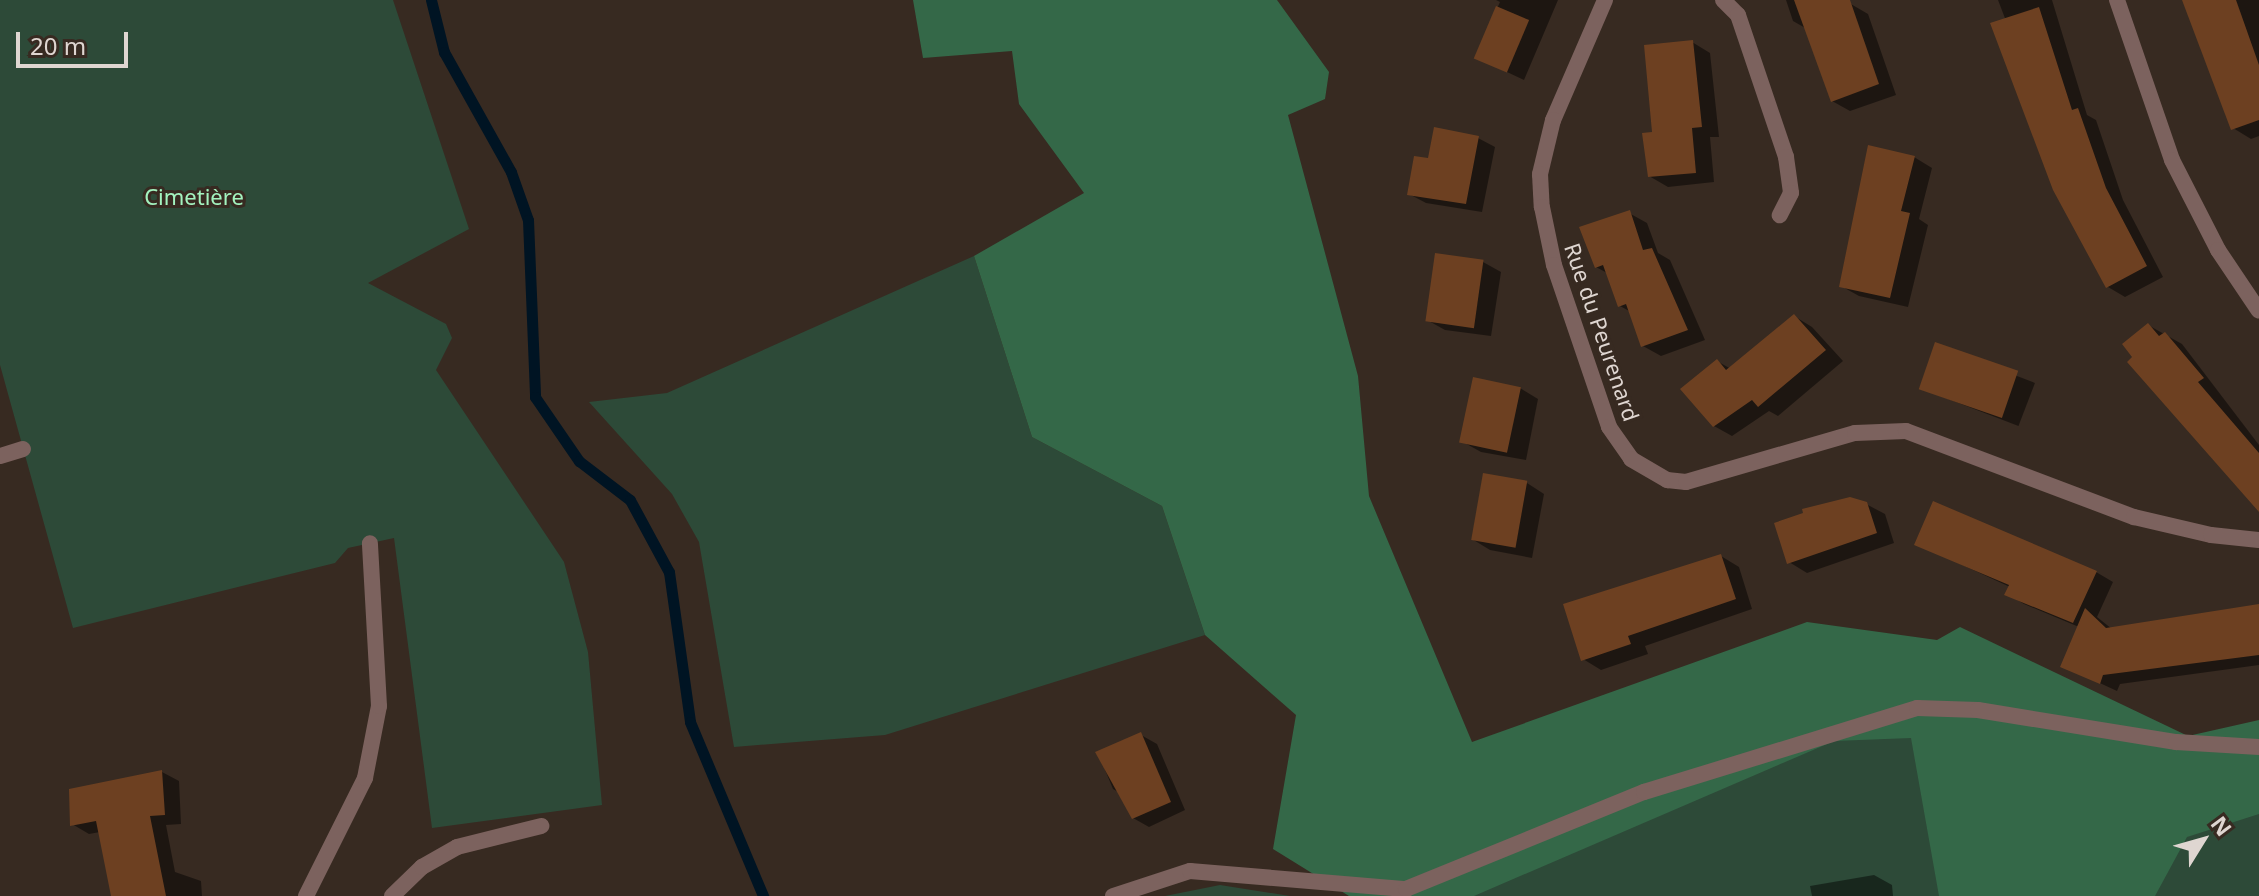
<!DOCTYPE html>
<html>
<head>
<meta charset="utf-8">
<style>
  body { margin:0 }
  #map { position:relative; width:2259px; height:896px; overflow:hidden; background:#372a21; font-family:"Noto Sans",sans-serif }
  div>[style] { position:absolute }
  .green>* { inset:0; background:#2d4a38 }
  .forest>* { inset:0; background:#346848 }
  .shadow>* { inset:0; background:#0007; transform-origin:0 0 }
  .stream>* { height:11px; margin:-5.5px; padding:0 5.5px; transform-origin:5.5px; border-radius:5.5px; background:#001423 }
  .building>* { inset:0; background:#6d4021; transform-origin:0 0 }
  .lane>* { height:16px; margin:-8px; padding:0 8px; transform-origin:8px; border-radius:8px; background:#7c625e }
  .street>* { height:16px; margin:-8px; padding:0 8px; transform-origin:8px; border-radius:8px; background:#7c625e }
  span { translate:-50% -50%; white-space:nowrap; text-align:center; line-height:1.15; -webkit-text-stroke:6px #372a21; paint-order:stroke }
  .park-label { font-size:22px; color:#a3f3bf }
  .street-label { font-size:22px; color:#dfd6d1 }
  .north { position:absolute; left:2163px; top:800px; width:80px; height:80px; -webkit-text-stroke:6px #372a21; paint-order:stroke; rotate:53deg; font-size:22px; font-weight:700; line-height:32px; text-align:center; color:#dfd6d1 }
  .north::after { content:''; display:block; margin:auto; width:28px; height:36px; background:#dfd6d1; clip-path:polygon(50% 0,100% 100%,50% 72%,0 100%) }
  .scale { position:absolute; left:16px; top:32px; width:112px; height:36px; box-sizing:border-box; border:4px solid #dfd6d1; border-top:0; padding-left:10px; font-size:24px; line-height:28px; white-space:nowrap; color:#dfd6d1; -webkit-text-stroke:6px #372a21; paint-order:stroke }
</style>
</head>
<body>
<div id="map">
  <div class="green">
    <div style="clip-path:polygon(0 0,393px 0,469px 229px,368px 283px,446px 324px,452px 338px,436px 370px,564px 562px,588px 652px,602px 805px,432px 828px,394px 538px,348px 548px,335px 563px,73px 628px,0 365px)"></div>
    <div style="clip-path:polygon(974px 256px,1032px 437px,1162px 506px,1205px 635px,885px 735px,734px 747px,699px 542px,672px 494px,589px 402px,667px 393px)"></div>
    <div style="clip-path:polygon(2037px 681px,2259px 765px,2259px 896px,1433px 896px,1503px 779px)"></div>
    <div style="clip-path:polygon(1220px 885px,1290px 896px,1165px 896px)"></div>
  </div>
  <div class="forest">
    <div style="clip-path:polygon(913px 0,1277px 0,1329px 72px,1325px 99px,1288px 115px,1358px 376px,1369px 496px,1472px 742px,1807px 622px,1937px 640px,1960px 627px,2188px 736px,2259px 720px,2259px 814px,2187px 837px,2155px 896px,1939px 896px,1911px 738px,1834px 741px,1474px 896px,1349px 896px,1273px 849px,1296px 715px,1205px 635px,1162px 506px,1032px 437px,974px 256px,1084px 193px,1019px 104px,1012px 51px,923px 58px)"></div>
  </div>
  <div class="shadow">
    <div style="clip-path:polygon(1496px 0,1558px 0,1524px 80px,1475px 57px,1500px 2px)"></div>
    <div style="clip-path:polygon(1786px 0,1844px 0,1868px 14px,1896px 95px,1850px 111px,1832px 101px,1807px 29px,1793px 21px)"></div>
    <div style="clip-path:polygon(1998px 0,2052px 0,2087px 115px,2096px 120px,2123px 200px,2163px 277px,2125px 297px,2108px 287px)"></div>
    <div style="clip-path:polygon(2183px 0,2259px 0,2259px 136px,2251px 139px,2233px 128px)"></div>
    <div style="clip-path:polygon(1692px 42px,1710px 53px,1719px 137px,1710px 137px,1714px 182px,1668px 187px,1649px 176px,1655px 134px)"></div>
    <div style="clip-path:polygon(1478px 138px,1495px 147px,1482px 212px,1426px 203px,1409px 194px)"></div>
    <div style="clip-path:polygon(1914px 157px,1932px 168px,1919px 219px,1928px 225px,1908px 307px,1859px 296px,1841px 286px)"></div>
    <div style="clip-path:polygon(1629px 213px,1647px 223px,1658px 253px,1670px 260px,1705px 340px,1661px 356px,1643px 346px,1631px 312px,1620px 306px,1607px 273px,1596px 267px)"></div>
    <div style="clip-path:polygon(1483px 262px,1501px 272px,1491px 336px,1445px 330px,1427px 320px)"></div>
    <div style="clip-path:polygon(1794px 316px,1812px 327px,1843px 361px,1778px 416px,1769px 411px,1732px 436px,1714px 426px,1717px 361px,1731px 369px)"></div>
    <div style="clip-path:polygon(2148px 325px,2182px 344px,2259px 445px,2259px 507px)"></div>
    <div style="left:1936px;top:345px;width:106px;height:46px;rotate:21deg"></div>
    <div style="clip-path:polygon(1520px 388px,1538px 399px,1526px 460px,1481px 452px,1463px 442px)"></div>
    <div style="clip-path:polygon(1527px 483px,1544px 494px,1532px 558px,1490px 550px,1472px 539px)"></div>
    <div style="clip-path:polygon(1866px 504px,1885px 514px,1894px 543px,1807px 573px,1789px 562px,1806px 514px)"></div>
    <div style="clip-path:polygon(1917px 544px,2096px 572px,2113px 582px,2097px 617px,2112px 629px,2259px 607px,2259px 665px,2120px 684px,2117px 691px,2063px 666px,2079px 627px,2024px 604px,2007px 594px,2010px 587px)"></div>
    <div style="clip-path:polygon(1721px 556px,1739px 567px,1752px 609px,1645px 646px,1648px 654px,1601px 670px,1583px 659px)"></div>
    <div style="clip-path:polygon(1141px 735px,1157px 744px,1185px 810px,1149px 827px,1133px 818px,1123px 795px,1113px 789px,1098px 753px)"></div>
    <div style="clip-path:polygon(162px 772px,179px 781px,181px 824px,166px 825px,175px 872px,201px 881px,202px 896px,113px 896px,100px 832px,89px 834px,72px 824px)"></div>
    <div style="clip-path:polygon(1874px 875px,1892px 885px,1893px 896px,1812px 896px,1810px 886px)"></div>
  </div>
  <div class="stream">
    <div style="left:431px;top:0;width:54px;rotate:76deg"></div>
    <div style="left:444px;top:52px;width:137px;rotate:60.8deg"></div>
    <div style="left:511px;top:172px;width:51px;rotate:70.5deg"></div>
    <div style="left:528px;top:220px;width:177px;rotate:87.7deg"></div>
    <div style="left:535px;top:397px;width:78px;rotate:55.5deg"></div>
    <div style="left:579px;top:461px;width:64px;rotate:37.4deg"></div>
    <div style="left:630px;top:500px;width:82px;rotate:61.6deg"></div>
    <div style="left:669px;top:572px;width:151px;rotate:82deg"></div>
    <div style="left:690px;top:722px;width:189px;rotate:67.2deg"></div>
  </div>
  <div class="building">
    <div style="clip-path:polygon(1794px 0,1850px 0,1879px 84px,1831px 102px)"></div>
    <div style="clip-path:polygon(2182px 0,2236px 0,2259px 65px,2259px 120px,2231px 130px)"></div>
    <div style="left:1496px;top:6px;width:36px;height:57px;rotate:23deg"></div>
    <div style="clip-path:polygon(2039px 7px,2072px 110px,2078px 108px,2106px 188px,2147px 266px,2106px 288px,2053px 190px,1990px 23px)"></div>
    <div style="clip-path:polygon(1693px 40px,1702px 127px,1692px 128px,1696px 173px,1648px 177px,1642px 133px,1652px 132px,1644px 45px)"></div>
    <div style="clip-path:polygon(1434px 127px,1479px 136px,1466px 204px,1407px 195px,1414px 156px,1428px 158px)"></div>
    <div style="clip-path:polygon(1868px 145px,1915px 156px,1901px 211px,1910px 213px,1890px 298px,1839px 287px)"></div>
    <div style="clip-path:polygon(1630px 210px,1643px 250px,1652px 248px,1688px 330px,1641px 347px,1626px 304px,1618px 307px,1603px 265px,1595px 268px,1579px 227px)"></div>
    <div style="left:1435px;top:253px;width:49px;height:69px;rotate:8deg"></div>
    <div style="clip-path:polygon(1794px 314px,1826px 350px,1758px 407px,1752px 400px,1713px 427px,1680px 389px,1717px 359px,1726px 370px)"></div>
    <div style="clip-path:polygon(2148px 323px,2159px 336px,2165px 332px,2204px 378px,2198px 382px,2259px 453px,2259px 512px,2127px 362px,2132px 357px,2122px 344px)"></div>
    <div style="left:1935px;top:342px;width:88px;height:50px;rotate:19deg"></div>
    <div style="left:1473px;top:377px;width:49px;height:67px;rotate:12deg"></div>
    <div style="left:1483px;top:473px;width:45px;height:68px;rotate:10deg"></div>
    <div style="clip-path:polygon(1850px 497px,1867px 502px,1877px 533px,1787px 564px,1774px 523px,1803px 513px,1802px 509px)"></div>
    <div style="clip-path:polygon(1933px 501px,2097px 571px,2073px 623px,2004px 595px,2009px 585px,1914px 545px)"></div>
    <div style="clip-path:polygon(1721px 554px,1736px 599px,1628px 636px,1631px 644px,1581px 661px,1563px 604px)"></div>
    <div style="clip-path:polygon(2259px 604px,2259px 655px,2103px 675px,2100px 684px,2060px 667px,2085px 608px,2106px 628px)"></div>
    <div style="clip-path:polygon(1141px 732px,1171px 802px,1132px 819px,1095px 752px)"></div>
    <div style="clip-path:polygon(162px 770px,165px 815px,150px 816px,166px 896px,111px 896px,96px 821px,70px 826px,69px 789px)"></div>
  </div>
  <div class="lane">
    <div style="left:306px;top:896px;width:132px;rotate:-63.4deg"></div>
    <div style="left:365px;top:778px;width:73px;rotate:-79deg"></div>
    <div style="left:379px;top:706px;width:163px;rotate:-93.2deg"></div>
    <div style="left:392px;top:896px;width:42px;rotate:-44deg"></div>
    <div style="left:422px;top:867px;width:40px;rotate:-29.7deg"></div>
    <div style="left:457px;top:847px;width:87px;rotate:-14deg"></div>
  </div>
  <div class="street">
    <div style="left:1605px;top:0;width:131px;rotate:113.4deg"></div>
    <div style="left:1553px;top:120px;width:56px;rotate:103.5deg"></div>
    <div style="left:1540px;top:174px;width:33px;rotate:87deg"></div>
    <div style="left:1542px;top:207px;width:59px;rotate:78.3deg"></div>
    <div style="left:1554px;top:265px;width:171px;rotate:71.2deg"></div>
    <div style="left:1609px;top:427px;width:39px;rotate:55deg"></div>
    <div style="left:1631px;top:459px;width:42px;rotate:30.3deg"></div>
    <div style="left:1667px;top:480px;width:19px;rotate:6deg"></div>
    <div style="left:1686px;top:482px;width:176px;rotate:-16.2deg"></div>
    <div style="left:1855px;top:433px;width:51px;rotate:-2.2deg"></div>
    <div style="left:1906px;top:431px;width:244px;rotate:20.7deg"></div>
    <div style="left:2134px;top:517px;width:79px;rotate:13.2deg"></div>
    <div style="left:2211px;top:535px;width:48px;rotate:5.9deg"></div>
    <div style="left:1723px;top:0;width:21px;rotate:45deg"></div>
    <div style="left:1738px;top:15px;width:150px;rotate:71.3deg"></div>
    <div style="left:1786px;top:157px;width:36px;rotate:82deg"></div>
    <div style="left:1791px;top:193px;width:25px;rotate:117deg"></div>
    <div style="left:2117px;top:0;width:169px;rotate:71deg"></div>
    <div style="left:2172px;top:160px;width:101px;rotate:62.9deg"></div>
    <div style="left:2218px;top:250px;width:73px;rotate:56.1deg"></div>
    <div style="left:0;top:456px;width:24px;rotate:-17deg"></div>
    <div style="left:1113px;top:896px;width:81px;rotate:-18deg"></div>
    <div style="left:1190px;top:871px;width:217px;rotate:4.8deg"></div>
    <div style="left:1406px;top:889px;width:257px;rotate:-22.2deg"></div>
    <div style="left:1644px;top:792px;width:286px;rotate:-17.1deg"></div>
    <div style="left:1917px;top:708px;width:61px;rotate:1.9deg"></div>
    <div style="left:1978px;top:710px;width:201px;rotate:9.2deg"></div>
    <div style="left:2176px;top:742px;width:83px;rotate:3.4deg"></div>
  </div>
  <div class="park-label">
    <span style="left:194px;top:197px">Cimetière</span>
  </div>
  <div class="street-label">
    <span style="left:1602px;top:332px;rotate:71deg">Rue du Peurenard</span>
  </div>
  <div class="north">N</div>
  <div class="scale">20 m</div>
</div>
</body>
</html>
